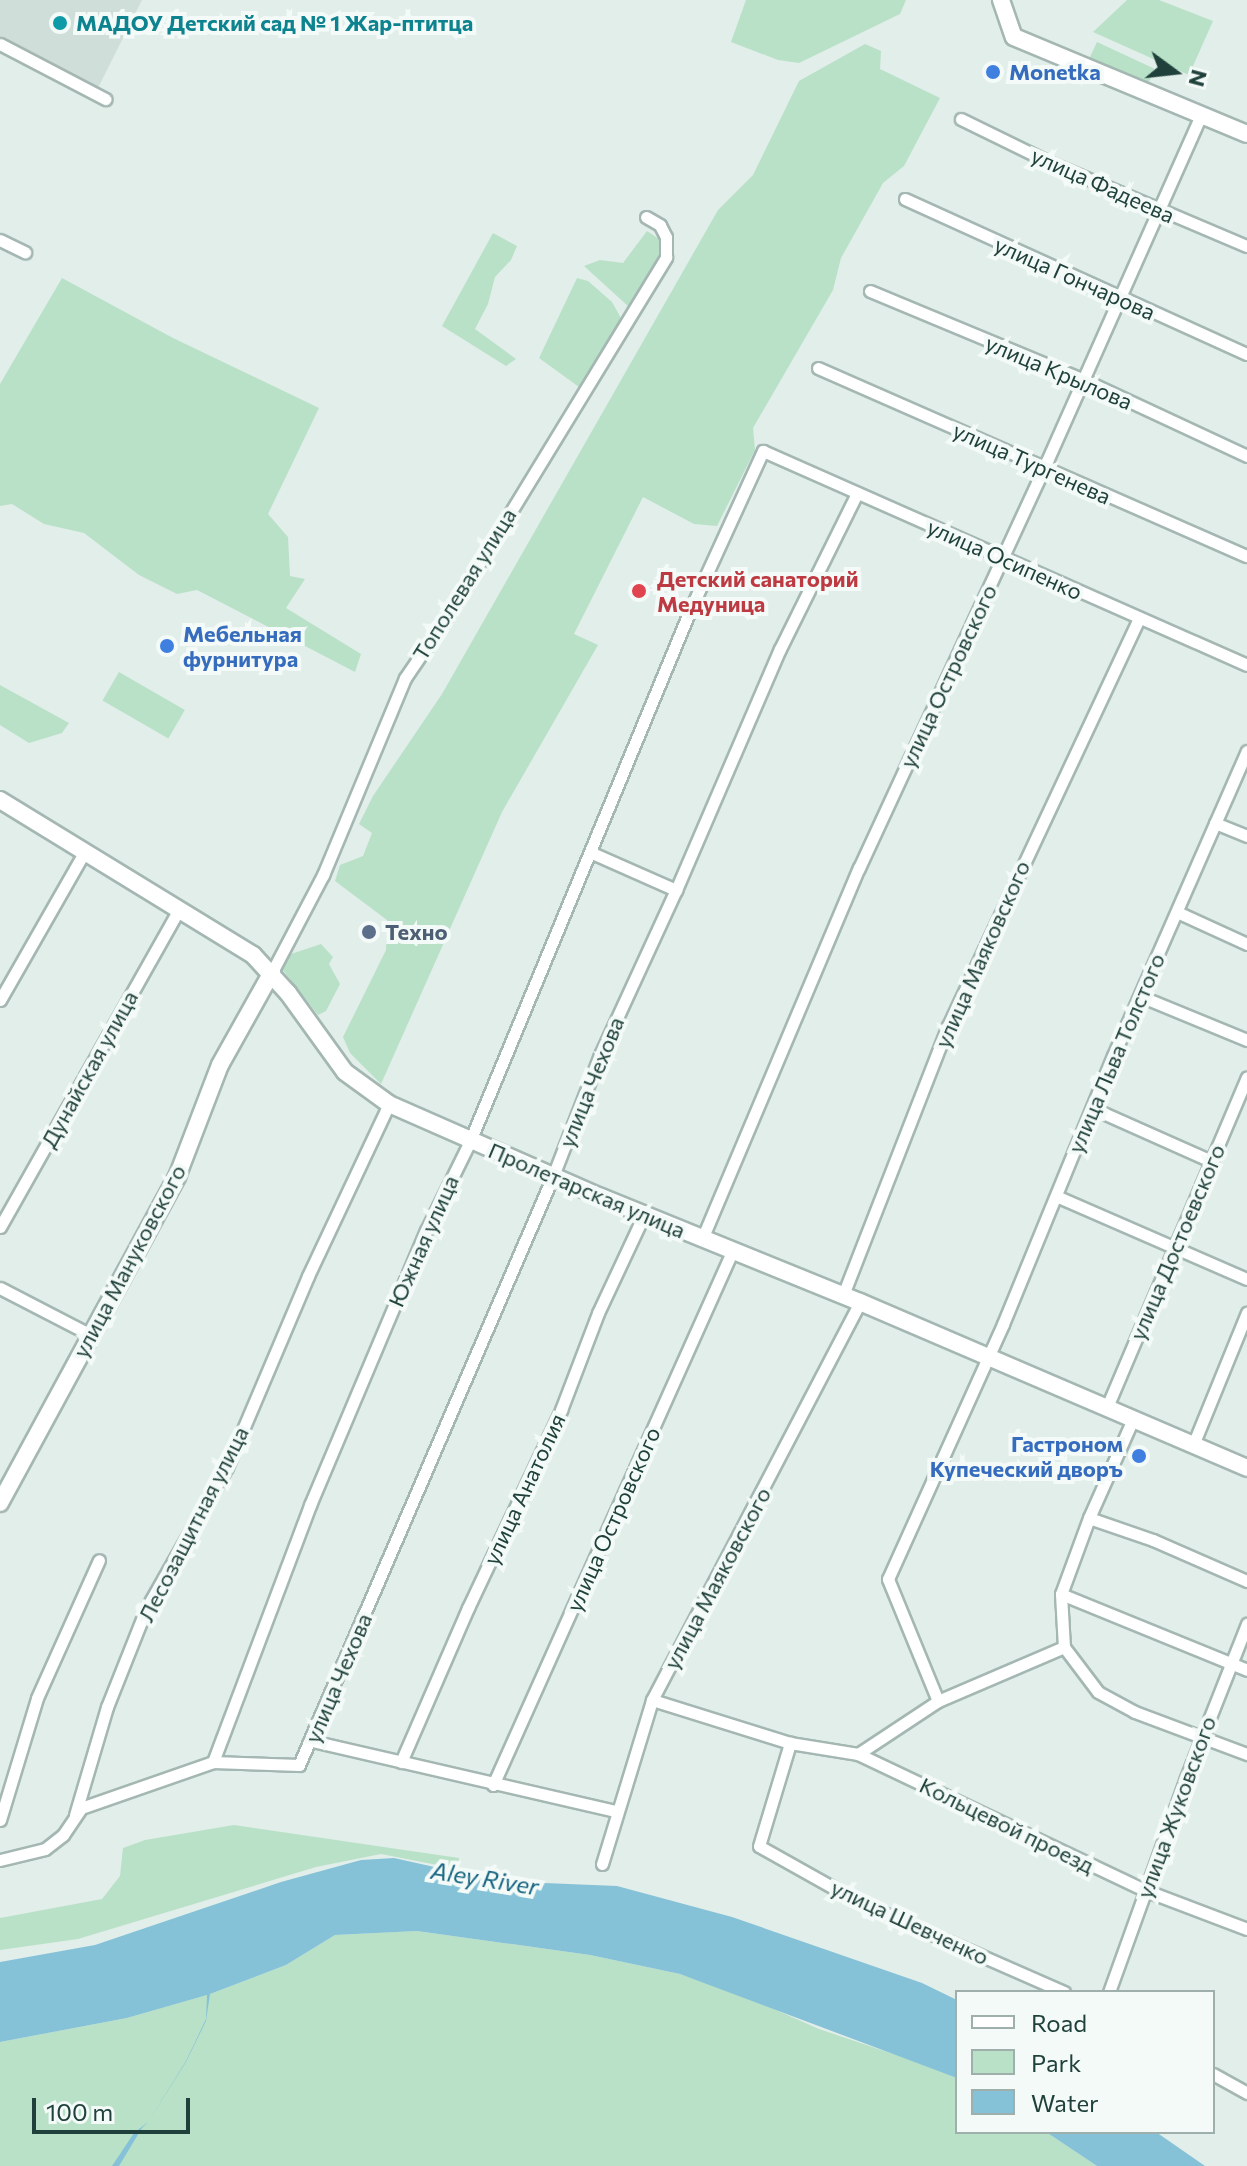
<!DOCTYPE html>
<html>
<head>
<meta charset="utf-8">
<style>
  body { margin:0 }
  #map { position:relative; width:1247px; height:2166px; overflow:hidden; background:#e2eeea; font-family:Commissioner,sans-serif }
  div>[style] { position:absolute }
  .built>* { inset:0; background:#d0ded9 }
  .green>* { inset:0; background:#b9e1c8; transform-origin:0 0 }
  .water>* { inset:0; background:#86c2d7 }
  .roads { filter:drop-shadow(2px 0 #a4b7b2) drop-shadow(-2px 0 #a4b7b2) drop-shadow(0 2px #a4b7b2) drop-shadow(0 -2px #a4b7b2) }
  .street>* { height:11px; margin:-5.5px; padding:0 5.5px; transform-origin:5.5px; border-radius:5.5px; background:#fff }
  .secondary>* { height:16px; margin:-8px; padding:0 8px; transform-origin:8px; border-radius:8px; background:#fff }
  .dots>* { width:22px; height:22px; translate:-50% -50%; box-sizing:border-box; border:4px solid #f3faf7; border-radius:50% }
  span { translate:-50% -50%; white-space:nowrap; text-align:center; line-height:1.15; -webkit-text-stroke:8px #f3faf7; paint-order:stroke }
  .culture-label { font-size:22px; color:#0d838f; font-weight:700 }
  .left { translate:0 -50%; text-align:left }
  .shop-label { font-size:22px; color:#366cbe; font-weight:700 }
  .right { translate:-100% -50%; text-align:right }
  .street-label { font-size:22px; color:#20413b }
  .health-label { font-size:22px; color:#be3a42; font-weight:700 }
  .service-label { font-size:22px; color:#4e5e75; font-weight:700 }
  .water-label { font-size:24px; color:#156482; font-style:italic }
  .legend { position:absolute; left:955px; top:1990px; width:260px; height:144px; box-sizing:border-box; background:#f3faf7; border:2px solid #9fb0ac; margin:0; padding:10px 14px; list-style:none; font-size:24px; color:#20413b }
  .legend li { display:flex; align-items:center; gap:16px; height:40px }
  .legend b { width:40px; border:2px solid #9fb0ac }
  .north { position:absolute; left:1135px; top:32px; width:80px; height:80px; -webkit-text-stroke:6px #f3faf7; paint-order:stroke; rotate:105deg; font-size:22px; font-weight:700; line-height:32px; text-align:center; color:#20413b }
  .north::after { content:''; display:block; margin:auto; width:28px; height:36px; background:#20413b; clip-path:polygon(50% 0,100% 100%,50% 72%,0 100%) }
  .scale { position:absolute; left:32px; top:2098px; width:158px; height:36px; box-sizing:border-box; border:4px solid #20413b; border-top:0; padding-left:10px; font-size:24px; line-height:28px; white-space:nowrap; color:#20413b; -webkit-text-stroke:6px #f3faf7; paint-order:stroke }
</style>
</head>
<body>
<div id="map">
  <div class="built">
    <div style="clip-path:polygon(0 0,142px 0,97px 90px,0 38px)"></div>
  </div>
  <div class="green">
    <div style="clip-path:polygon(746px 0,906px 0,900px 14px,799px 63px,778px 60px,731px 42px)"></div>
    <div style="clip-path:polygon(1127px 0,1159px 0,1213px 21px,1189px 75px,1093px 32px)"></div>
    <div style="left:1097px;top:42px;width:64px;height:18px;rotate:25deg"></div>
    <div style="clip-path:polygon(865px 44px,881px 51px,880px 69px,940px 98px,904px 166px,883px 183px,841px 258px,833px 290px,753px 428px,755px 450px,717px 526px,694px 524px,643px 497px,574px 634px,598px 645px,502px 812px,381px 1084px,350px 1053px,343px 1037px,386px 950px,387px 920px,335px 881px,340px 865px,363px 856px,372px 833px,359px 824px,373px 796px,442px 694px,718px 210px,753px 175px,799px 81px)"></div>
    <div style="clip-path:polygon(647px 231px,662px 241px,660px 259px,629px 307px,584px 266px,600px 260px,623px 263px)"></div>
    <div style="clip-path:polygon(493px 233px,517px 246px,511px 260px,495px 277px,488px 304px,475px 329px,516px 359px,506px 366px,442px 326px)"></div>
    <div style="clip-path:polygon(62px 278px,173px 338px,319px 408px,268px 514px,288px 537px,290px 576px,305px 579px,286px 608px,361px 654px,355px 672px,197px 590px,177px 594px,139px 575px,84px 533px,44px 524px,12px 504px,0 506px,0 384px)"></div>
    <div style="clip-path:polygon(577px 278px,588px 281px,612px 302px,622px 320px,579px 387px,539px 358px)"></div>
    <div style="left:119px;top:672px;width:76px;height:33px;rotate:30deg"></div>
    <div style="clip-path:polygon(0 685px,69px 723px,62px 733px,29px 743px,0 725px)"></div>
    <div style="clip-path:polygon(321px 944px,333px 957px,329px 964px,340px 984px,326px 1011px,318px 1015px,282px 969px,291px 954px)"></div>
    <div style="clip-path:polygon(234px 1825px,459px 1858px,458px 1869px,381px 1854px,316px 1867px,78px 1939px,0 1950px,0 1918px,102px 1899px,120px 1876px,123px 1848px,145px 1840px)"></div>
    <div style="clip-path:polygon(417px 1931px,590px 1955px,680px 1974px,742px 1995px,819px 2029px,941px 2070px,957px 2078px,957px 2132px,1046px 2132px,1097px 2166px,0 2166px,0 2042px,127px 2018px,210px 1994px,286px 1965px,335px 1935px)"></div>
  </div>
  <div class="water">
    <div style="clip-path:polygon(394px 1858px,497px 1881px,617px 1886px,732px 1917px,922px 1983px,957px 2000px,957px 2078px,680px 1974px,590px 1955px,417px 1931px,335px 1935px,286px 1965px,210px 1994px,206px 2021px,186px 2062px,148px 2122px,142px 2128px,119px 2166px,112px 2166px,134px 2133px,148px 2122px,186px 2061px,206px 2019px,207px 1995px,127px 2018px,0 2042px,0 1962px,95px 1945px,281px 1882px,361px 1860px)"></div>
    <div style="clip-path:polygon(1046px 2132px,1156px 2132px,1205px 2166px,1097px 2166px)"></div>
  </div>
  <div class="roads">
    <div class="street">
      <div style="left:0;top:44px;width:119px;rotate:27.6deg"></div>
      <div style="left:961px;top:119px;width:100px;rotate:26.1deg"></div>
      <div style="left:1051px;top:163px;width:213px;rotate:23deg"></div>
      <div style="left:905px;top:199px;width:375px;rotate:24.4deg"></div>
      <div style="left:0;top:240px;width:28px;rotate:26deg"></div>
      <div style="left:870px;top:291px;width:232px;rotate:22.6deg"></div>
      <div style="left:1084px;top:380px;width:180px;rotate:25deg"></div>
      <div style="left:818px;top:368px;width:468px;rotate:23.7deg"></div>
      <div style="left:1215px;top:823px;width:35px;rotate:22deg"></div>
      <div style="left:592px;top:853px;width:92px;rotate:23.8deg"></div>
      <div style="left:1177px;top:912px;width:77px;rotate:24.6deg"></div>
      <div style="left:272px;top:972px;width:110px;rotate:-62.3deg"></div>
      <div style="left:323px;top:875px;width:213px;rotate:-67.4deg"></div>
      <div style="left:405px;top:678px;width:73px;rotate:-55.7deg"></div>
      <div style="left:446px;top:618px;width:423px;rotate:-58.6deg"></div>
      <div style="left:666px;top:257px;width:20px;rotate:-90deg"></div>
      <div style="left:666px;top:237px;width:13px;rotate:-117deg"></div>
      <div style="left:660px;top:225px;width:16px;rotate:-150deg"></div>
      <div style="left:1140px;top:996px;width:116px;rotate:22.4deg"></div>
      <div style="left:0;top:1000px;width:169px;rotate:-60.3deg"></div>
      <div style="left:1092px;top:1108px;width:130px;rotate:24deg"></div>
      <div style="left:1056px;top:1196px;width:208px;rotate:23.5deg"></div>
      <div style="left:0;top:1227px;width:363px;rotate:-60.6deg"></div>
      <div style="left:702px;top:1239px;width:403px;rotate:-67.1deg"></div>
      <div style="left:859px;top:868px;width:448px;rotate:-65.2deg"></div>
      <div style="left:1047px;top:461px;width:379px;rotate:-66deg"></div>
      <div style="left:0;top:1288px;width:102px;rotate:27.3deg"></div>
      <div style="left:843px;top:1295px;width:289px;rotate:-68.7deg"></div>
      <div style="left:948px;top:1026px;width:448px;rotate:-64.9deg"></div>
      <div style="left:1107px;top:1407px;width:358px;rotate:-67deg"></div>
      <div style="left:1133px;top:1419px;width:108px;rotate:114deg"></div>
      <div style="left:1089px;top:1518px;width:81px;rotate:110.2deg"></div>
      <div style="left:1061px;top:1594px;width:53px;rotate:86.8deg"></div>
      <div style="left:1064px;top:1647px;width:56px;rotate:52.9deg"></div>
      <div style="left:1098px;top:1692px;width:42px;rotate:28.4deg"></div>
      <div style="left:1135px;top:1712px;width:120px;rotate:20.6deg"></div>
      <div style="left:1193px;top:1445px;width:143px;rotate:-67.8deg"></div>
      <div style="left:1089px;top:1518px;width:68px;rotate:19deg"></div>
      <div style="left:1153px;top:1540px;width:103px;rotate:23.6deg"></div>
      <div style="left:1061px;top:1594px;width:201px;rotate:22.2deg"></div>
      <div style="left:652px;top:1700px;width:145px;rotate:17.3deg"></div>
      <div style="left:938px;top:1701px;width:132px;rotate:-112.3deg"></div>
      <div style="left:888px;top:1579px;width:280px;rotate:-65.7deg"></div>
      <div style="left:1003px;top:1324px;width:290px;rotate:-67.7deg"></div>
      <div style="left:1113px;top:1056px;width:333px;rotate:-66.3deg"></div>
      <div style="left:312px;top:1741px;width:312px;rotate:13deg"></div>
      <div style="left:858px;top:1754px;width:96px;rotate:-33.5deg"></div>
      <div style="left:938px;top:1701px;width:137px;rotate:-23.2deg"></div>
      <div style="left:213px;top:1762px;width:275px;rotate:-69.3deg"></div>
      <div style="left:310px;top:1505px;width:298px;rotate:-67.1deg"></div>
      <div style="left:426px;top:1231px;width:100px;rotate:-63.9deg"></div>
      <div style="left:470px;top:1141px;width:577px;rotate:-67.48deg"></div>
      <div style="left:691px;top:608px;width:173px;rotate:-65.4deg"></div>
      <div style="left:763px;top:451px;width:529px;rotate:23.85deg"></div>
      <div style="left:401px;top:1762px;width:168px;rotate:-66.5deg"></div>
      <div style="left:468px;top:1608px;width:219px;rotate:-64.8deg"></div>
      <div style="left:561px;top:1410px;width:104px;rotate:-69.1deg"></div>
      <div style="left:598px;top:1313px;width:108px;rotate:-64.9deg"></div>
      <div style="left:493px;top:1785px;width:584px;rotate:-65.85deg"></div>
      <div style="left:75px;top:1815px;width:113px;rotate:-73.5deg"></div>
      <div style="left:107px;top:1707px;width:105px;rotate:-68.3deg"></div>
      <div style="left:146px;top:1609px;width:163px;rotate:-60.3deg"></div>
      <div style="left:227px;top:1467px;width:207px;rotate:-67deg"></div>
      <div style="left:308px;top:1276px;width:190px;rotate:-64.8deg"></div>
      <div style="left:0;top:1820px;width:127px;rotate:-73.1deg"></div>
      <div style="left:37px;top:1698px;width:151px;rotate:-65.8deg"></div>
      <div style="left:0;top:1860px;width:46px;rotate:-13.7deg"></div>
      <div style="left:45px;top:1849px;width:23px;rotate:-38deg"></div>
      <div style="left:63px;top:1835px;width:32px;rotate:-56deg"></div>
      <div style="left:81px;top:1808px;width:140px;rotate:-19.2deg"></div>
      <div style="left:213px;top:1762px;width:86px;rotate:2deg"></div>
      <div style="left:299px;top:1765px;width:641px;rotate:-66.67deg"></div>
      <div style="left:553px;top:1176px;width:130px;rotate:-68.8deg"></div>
      <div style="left:600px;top:1055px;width:182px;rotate:-65.3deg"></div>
      <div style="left:676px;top:890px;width:262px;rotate:-66.7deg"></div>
      <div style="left:780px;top:649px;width:174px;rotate:-63.7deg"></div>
      <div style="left:602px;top:1864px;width:171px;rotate:-73deg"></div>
      <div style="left:652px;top:1700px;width:449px;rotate:-62.4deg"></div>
      <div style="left:1064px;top:1992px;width:226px;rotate:-156.3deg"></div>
      <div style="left:857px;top:1901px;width:112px;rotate:-150.7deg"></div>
      <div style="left:759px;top:1846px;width:108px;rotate:-73.2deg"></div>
      <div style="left:790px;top:1743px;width:69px;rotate:9.2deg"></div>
      <div style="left:858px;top:1754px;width:320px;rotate:25.4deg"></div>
      <div style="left:1147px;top:1891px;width:107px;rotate:20.8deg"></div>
      <div style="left:1109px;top:1992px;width:227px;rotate:-70.2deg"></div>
      <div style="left:1186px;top:1778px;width:166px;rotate:-68.4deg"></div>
      <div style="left:1213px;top:2074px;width:39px;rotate:29deg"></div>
    </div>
    <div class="secondary">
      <div style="left:1001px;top:0;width:39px;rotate:71deg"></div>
      <div style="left:1014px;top:37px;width:252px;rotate:22.6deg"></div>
      <div style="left:0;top:800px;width:297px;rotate:31.5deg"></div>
      <div style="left:253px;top:955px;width:52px;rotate:47.4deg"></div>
      <div style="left:288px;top:993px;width:97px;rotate:54.2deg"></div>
      <div style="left:345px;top:1072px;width:54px;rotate:36deg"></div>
      <div style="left:389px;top:1104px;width:232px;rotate:23.7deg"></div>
      <div style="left:601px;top:1197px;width:279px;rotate:22.1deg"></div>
      <div style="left:860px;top:1302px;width:421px;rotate:23.2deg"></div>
      <div style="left:0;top:1503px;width:371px;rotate:-61.5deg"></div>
      <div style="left:177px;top:1177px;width:120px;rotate:-69deg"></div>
      <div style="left:220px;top:1065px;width:107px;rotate:-60.8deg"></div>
    </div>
  </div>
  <div class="dots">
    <div style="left:60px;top:23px;background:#0f9aa8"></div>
    <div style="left:993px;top:72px;background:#3f7fe0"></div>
    <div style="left:639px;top:591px;background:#e0444e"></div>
    <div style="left:167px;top:646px;background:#3f7fe0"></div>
    <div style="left:369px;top:932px;background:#5c6f8a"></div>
    <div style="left:1139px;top:1456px;background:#3f7fe0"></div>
  </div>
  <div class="culture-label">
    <span class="left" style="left:76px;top:23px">МАДОУ Детский сад № 1 Жар-птитца</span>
  </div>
  <div class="shop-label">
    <span class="left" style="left:1009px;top:72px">Monetka</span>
    <span class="left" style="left:183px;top:646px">Мебельная<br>фурнитура</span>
    <span class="right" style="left:1123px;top:1456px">Гастроном<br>Купеческий дворъ</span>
  </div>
  <div class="street-label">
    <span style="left:1103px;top:185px;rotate:24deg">улица Фадеева</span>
    <span style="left:1075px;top:278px;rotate:24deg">улица Гончарова</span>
    <span style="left:1059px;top:372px;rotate:23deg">улица Крылова</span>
    <span style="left:1032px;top:463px;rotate:24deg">улица Тургенева</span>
    <span style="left:1005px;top:559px;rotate:24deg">улица Осипенко</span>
    <span style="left:464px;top:584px;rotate:-58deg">Тополевая улица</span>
    <span style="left:948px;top:676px;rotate:-65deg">улица Островского</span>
    <span style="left:982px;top:954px;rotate:-66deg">улица Маяковского</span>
    <span style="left:1116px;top:1053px;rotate:-67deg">улица Льва Толстого</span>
    <span style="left:89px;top:1069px;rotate:-61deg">Дунайская улица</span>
    <span style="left:591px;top:1082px;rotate:-68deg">улица Чехова</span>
    <span style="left:587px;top:1190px;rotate:23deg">Пролетарская улица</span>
    <span style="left:423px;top:1241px;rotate:-66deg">Южная улица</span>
    <span style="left:1177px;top:1242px;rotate:-67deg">улица Достоевского</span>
    <span style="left:129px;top:1261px;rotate:-62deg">улица Мануковского</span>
    <span style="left:524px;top:1489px;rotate:-65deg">улица Анатолия</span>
    <span style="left:613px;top:1519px;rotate:-66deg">улица Островского</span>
    <span style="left:193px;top:1524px;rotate:-63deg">Лесозащитная улица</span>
    <span style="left:717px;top:1578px;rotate:-62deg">улица Маяковского</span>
    <span style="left:338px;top:1678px;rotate:-67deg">улица Чехова</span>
    <span style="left:1176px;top:1807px;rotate:-70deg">улица Жуковского</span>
    <span style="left:1007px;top:1825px;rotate:26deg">Кольцевой проезд</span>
    <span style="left:910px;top:1922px;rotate:25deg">улица Шевченко</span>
  </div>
  <div class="health-label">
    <span class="left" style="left:657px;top:591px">Детский санаторий<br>Медуница</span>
  </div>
  <div class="service-label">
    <span class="left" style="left:385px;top:932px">Техно</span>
  </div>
  <div class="water-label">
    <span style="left:485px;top:1878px;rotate:9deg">Aley River</span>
  </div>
  <ul class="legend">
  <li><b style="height:10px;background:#fff"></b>Road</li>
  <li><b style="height:22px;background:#b9e1c8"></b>Park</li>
  <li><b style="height:22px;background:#86c2d7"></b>Water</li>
  </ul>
  <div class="north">N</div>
  <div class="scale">100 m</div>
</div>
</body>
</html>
